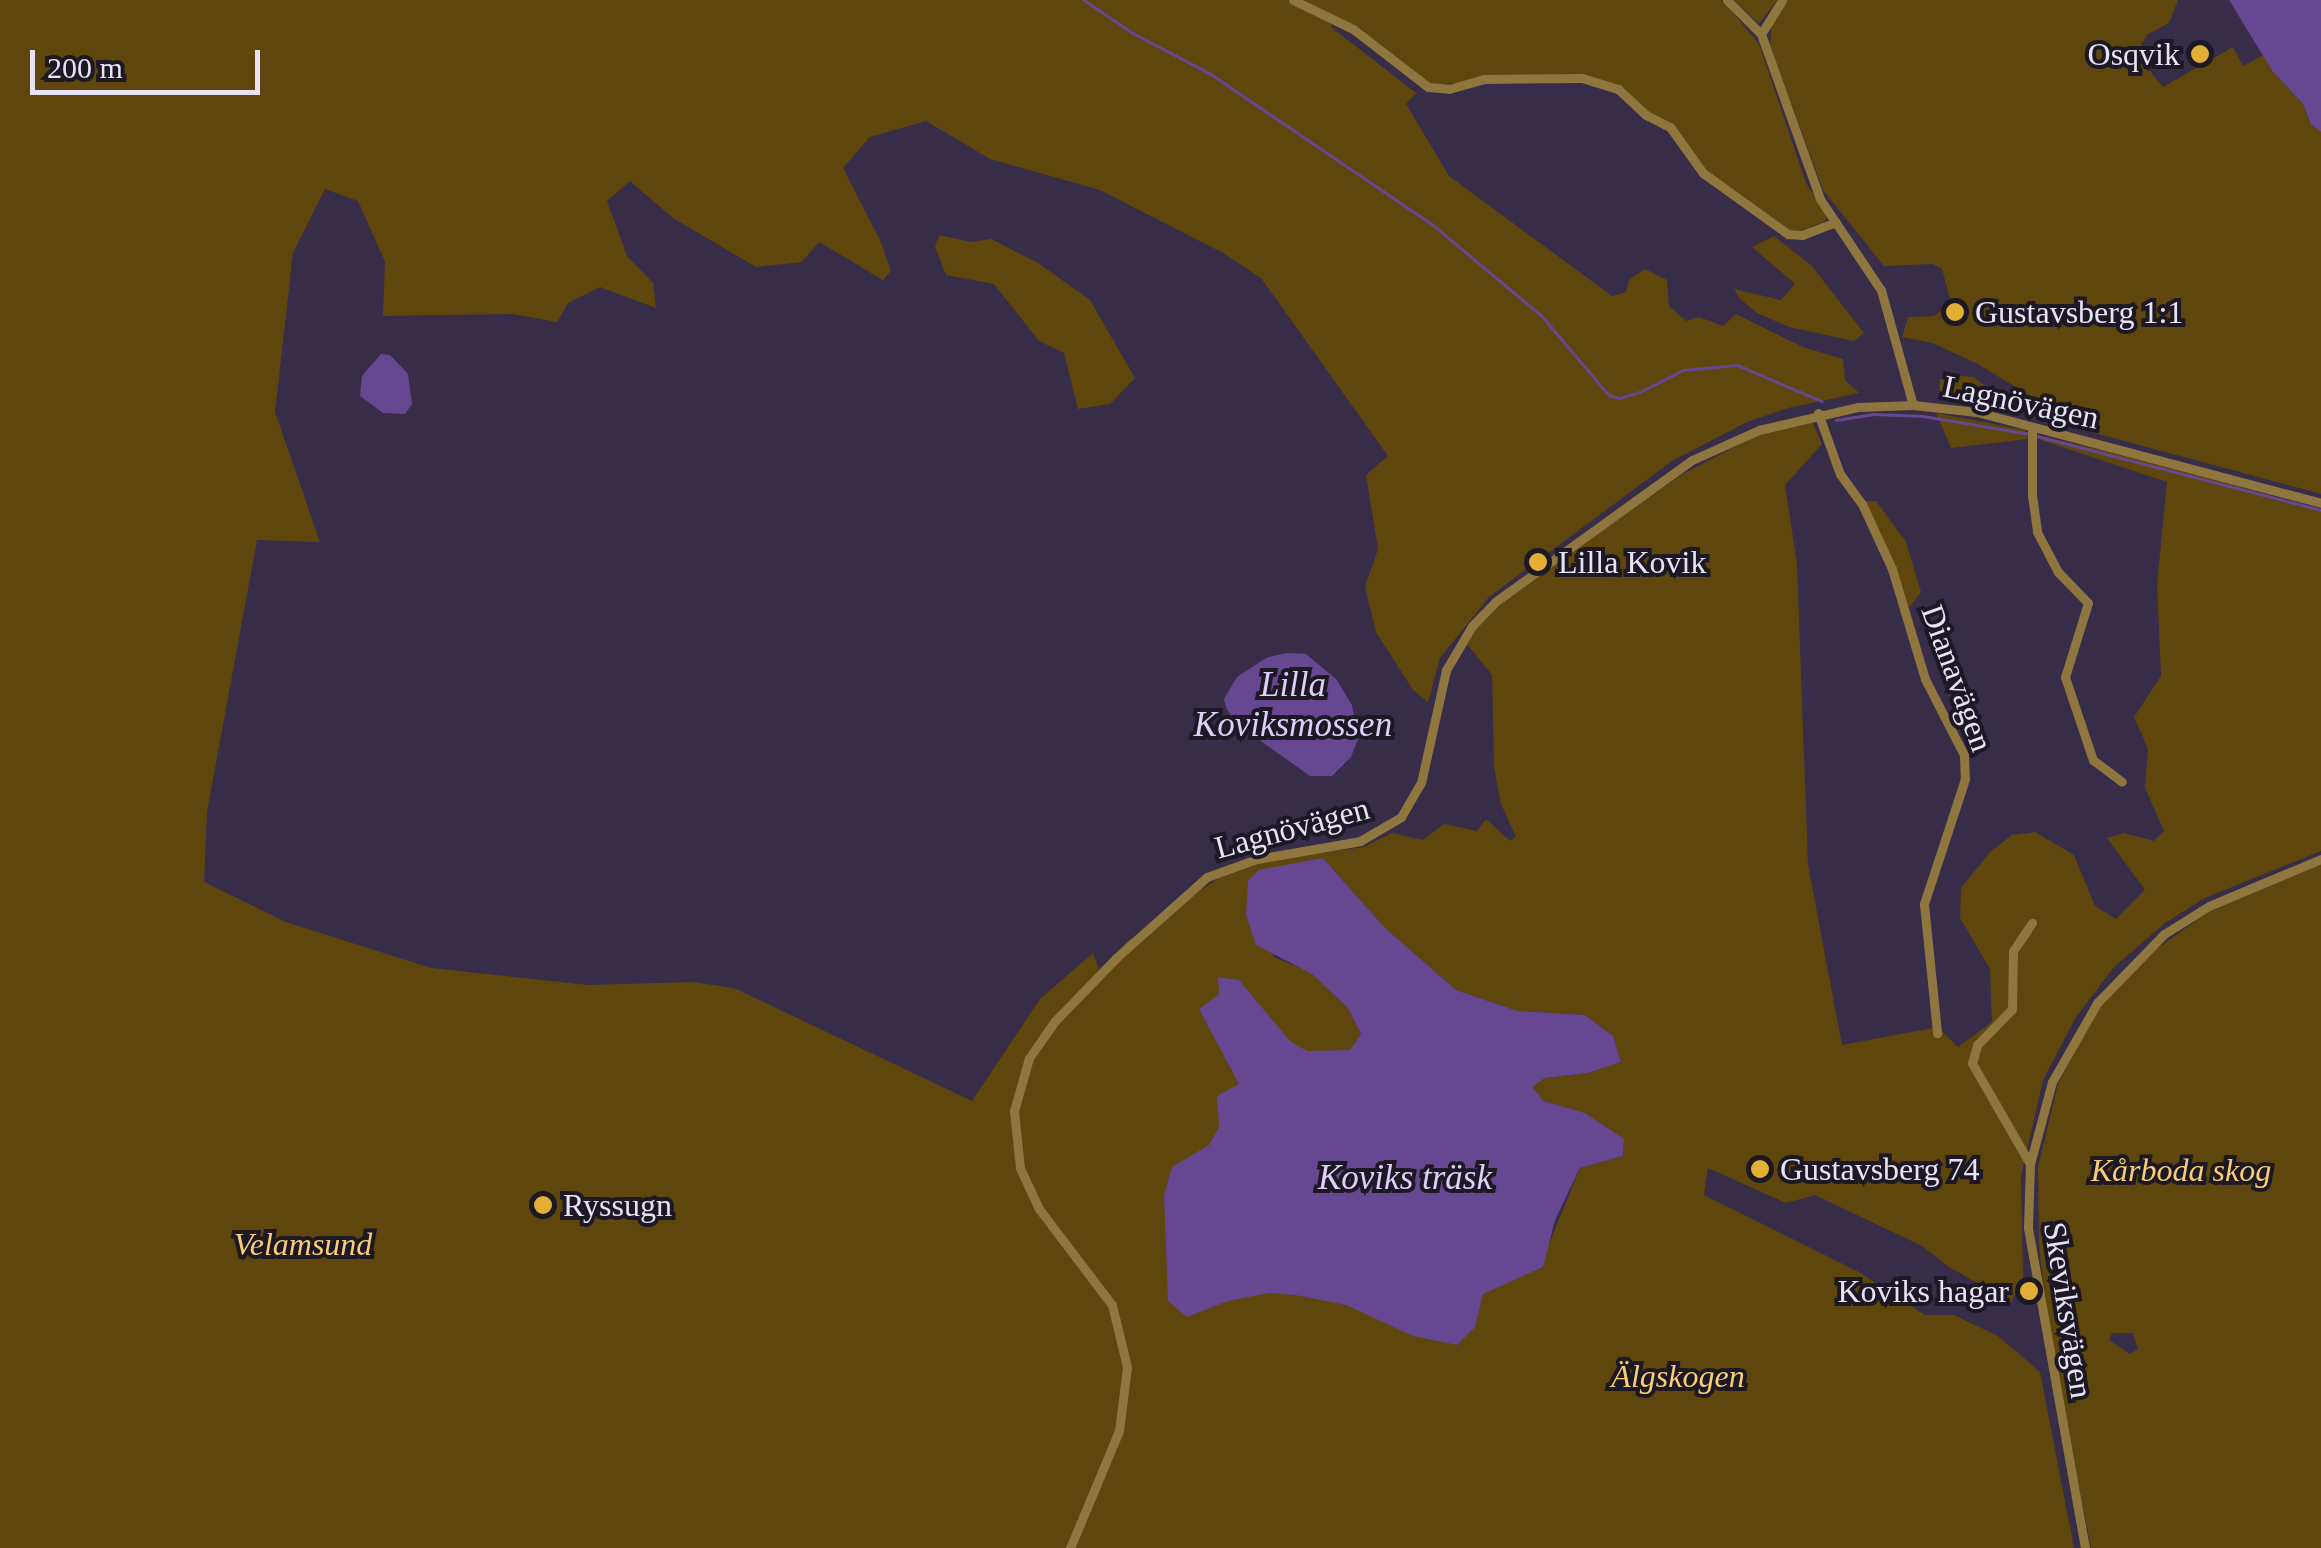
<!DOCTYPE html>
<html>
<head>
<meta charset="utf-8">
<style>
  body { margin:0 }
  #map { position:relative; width:2321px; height:1548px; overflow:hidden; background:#372d48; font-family:Georgia,serif }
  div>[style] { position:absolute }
  .green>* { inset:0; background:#5e460c }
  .water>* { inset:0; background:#664791 }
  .stream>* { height:2.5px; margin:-1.25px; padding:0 1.25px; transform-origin:1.25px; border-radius:1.25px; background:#664791 }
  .minor>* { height:9px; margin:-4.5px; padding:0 4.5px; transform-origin:4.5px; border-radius:4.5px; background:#8f753e }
  .dots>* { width:28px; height:28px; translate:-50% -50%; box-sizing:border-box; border:5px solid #1c1824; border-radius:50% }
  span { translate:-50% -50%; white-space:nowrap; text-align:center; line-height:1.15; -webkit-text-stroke:8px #1c1824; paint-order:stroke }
  .poi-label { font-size:32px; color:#e8e2f4 }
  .right { translate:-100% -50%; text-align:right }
  .left { translate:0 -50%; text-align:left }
  .street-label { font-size:32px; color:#e8e2f4 }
  .park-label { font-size:32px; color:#f8cd73; font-style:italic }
  .water-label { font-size:35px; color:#ddcff9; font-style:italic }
  .scale { position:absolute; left:30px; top:50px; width:230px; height:45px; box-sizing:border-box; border:5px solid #e8e2f4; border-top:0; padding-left:12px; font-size:30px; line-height:35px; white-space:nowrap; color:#e8e2f4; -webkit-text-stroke:8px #1c1824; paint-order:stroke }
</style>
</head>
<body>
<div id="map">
  <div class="green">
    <div style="clip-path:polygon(evenodd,0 0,1287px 0,1333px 22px,1331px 27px,1416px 93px,1406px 104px,1449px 176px,1612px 296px,1626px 292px,1629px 280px,1645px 269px,1667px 280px,1669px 306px,1686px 321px,1699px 317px,1723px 326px,1736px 314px,1803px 347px,1843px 359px,1845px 380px,1859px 393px,1788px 408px,1747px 422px,1672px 461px,1489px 597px,1440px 658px,1428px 702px,1413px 690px,1376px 632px,1365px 587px,1378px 549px,1366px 475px,1388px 456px,1261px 278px,1223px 253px,1100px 190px,990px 159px,926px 121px,870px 137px,843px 168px,881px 242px,891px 271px,883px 280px,819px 242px,802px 262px,756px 267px,673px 218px,630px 181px,607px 201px,627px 256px,653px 283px,656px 308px,600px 287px,568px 303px,557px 322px,512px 314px,383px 316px,385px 262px,358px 201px,325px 189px,293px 253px,275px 412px,320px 542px,257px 540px,207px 812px,204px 882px,286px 922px,431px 968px,588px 985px,692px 982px,734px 988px,972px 1101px,1040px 999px,1093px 953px,1099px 970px,1130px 939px,1140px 944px,1193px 895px,1220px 878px,1270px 860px,1364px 847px,1392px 833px,1423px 840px,1444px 824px,1477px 831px,1486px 819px,1510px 841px,1516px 837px,1501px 804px,1494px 768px,1492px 675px,1467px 644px,1474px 631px,1509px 596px,1681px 475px,1760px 434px,1805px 420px,1813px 423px,1822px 444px,1785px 485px,1797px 564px,1808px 865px,1842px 1045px,1938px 1027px,1958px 1047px,1992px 1022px,1990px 969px,1960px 918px,1961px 888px,1990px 852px,2012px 835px,2035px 832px,2074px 855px,2095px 906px,2116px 919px,2145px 890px,2107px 838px,2124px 833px,2154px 841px,2164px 831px,2145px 788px,2148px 749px,2134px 717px,2161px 676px,2157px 584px,2167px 482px,2041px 440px,2036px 435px,2162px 464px,2321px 510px,2321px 851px,2205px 898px,2165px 923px,2114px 967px,2076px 1017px,2043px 1080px,2021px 1176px,2023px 1280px,2011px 1302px,1949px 1267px,1922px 1246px,1815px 1195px,1786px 1203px,1708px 1168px,1704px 1195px,1859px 1272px,1925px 1315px,1954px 1315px,1998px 1336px,2040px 1372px,2074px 1548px,0 1548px,0 0,1323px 858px,1385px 928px,1456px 990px,1518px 1011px,1585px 1015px,1613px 1036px,1621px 1062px,1588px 1073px,1545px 1078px,1531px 1087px,1544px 1101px,1585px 1113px,1624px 1140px,1623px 1156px,1580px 1168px,1549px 1244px,1321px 1052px,1350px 1050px,1361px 1034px,1348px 1008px,1312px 973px,1274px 957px,1248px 881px,1323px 858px)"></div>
    <div style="clip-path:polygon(1300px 0,1722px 0,1759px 44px,1806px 183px,1827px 215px,1825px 221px,1801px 231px,1789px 230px,1705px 170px,1673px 124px,1647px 114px,1626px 91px,1583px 75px,1429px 85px)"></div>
    <div style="clip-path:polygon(1734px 0,1777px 0,1759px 24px)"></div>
    <div style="clip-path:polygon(1785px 0,2178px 0,2169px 23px,2148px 34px,2136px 54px,2163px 87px,2233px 47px,2243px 66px,2265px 54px,2273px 72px,2303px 104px,2311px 124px,2321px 132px,2321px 494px,2091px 432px,2090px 419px,2078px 407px,2058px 408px,2037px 400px,1978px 364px,1932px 343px,1902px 337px,1908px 317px,1934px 316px,1951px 303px,1942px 269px,1933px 264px,1884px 266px,1823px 190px,1770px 46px,1772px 23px)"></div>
    <div style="clip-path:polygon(939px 235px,971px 242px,991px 239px,1038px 263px,1090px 300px,1135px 378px,1110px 404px,1078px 409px,1064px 353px,1039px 341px,994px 284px,946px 275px,935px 246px)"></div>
    <div style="clip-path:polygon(1774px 236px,1811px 265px,1864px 333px,1854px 341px,1789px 327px,1757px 313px,1740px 299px,1734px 289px,1781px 300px,1795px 284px,1752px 247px)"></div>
    <div style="clip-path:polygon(1947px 374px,1973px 377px,2021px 412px,1967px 394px,1939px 395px,1940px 380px)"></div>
    <div style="clip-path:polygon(1936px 413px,2025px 430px,2028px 439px,1951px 448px)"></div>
    <div style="clip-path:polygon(1864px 501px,1876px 501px,1906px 542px,1921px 592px,1909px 608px)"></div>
    <div style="clip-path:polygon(evenodd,2321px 864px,2321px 1548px,2091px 1548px,2047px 1320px,2039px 1244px,2038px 1167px,2058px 1084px,2099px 1006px,2148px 955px,2207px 913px,2321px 864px,2112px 1333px,2133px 1333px,2138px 1349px,2130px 1354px,2109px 1340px,2112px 1333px)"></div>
  </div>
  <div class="water">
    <div style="clip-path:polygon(2229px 0,2321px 0,2321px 132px,2311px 124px,2303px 104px,2273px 72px)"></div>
    <div style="clip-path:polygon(381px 354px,390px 355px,408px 374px,412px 404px,405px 414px,383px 413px,360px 396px,362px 376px)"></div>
    <div style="clip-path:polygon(1286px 653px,1306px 654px,1336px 679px,1352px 705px,1358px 739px,1351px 757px,1332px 776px,1310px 776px,1241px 727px,1227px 710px,1224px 699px,1237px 677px,1266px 658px)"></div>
    <div style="clip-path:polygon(1323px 858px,1385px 928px,1456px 990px,1518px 1011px,1585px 1015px,1613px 1036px,1621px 1062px,1588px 1073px,1545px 1078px,1532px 1087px,1544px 1101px,1585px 1113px,1624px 1139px,1623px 1156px,1580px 1168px,1555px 1220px,1543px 1267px,1483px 1294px,1475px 1327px,1457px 1345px,1413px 1336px,1346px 1305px,1295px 1295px,1269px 1293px,1228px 1301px,1187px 1317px,1168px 1301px,1164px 1195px,1172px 1167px,1209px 1145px,1219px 1127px,1217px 1096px,1239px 1084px,1199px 1009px,1219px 994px,1218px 977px,1239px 980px,1290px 1041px,1307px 1051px,1350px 1050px,1361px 1034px,1348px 1008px,1312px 974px,1256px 945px,1246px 915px,1248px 881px,1258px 870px)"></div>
  </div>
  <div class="stream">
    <div style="left:1084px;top:0;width:59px;rotate:34deg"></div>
    <div style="left:1133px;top:33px;width:88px;rotate:27.7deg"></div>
    <div style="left:1211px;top:74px;width:267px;rotate:34.2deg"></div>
    <div style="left:1432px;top:224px;width:143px;rotate:39.9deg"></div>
    <div style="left:1542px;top:316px;width:104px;rotate:49.7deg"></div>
    <div style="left:1609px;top:395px;width:11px;rotate:15deg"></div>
    <div style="left:1620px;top:398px;width:21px;rotate:-17deg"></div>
    <div style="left:1640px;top:392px;width:48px;rotate:-27.1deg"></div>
    <div style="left:1683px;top:370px;width:54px;rotate:-5.3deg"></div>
    <div style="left:1737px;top:365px;width:92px;rotate:23deg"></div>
    <div style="left:1836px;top:420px;width:38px;rotate:-9deg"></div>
    <div style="left:1874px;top:414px;width:49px;rotate:2.3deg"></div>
    <div style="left:1923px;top:416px;width:108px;rotate:9.6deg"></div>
    <div style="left:2037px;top:436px;width:293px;rotate:14.6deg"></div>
  </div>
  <div class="minor">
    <div style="left:1293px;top:0;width:67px;rotate:25.8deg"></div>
    <div style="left:1353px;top:29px;width:95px;rotate:37.7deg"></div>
    <div style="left:1428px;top:87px;width:21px;rotate:5deg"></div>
    <div style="left:1449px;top:89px;width:36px;rotate:-16deg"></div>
    <div style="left:1484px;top:79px;width:98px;rotate:-0.6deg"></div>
    <div style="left:1582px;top:78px;width:38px;rotate:17deg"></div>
    <div style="left:1618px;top:89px;width:38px;rotate:43deg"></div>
    <div style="left:1646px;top:115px;width:27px;rotate:27deg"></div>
    <div style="left:1670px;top:127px;width:57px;rotate:54.3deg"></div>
    <div style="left:1703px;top:173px;width:105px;rotate:35.7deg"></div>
    <div style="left:1788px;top:234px;width:14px;rotate:4deg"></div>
    <div style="left:1802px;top:235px;width:36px;rotate:-21deg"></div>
    <div style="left:1727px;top:0;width:48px;rotate:45deg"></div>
    <div style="left:1761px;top:34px;width:175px;rotate:70.3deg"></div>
    <div style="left:1820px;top:199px;width:110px;rotate:56.2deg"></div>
    <div style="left:1881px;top:290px;width:119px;rotate:74.5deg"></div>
    <div style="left:1761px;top:34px;width:40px;rotate:-58deg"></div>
    <div style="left:1818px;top:413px;width:65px;rotate:70.2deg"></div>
    <div style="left:1840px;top:474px;width:37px;rotate:54deg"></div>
    <div style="left:1862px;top:504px;width:72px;rotate:65.2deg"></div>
    <div style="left:1892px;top:569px;width:115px;rotate:73.3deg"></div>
    <div style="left:1925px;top:679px;width:85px;rotate:62.8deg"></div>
    <div style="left:1964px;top:755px;width:24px;rotate:88deg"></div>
    <div style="left:1965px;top:779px;width:132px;rotate:108.2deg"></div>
    <div style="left:1924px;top:904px;width:130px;rotate:84.2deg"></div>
    <div style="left:2032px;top:427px;width:68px;rotate:90deg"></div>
    <div style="left:2032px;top:495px;width:37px;rotate:82deg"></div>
    <div style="left:2037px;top:532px;width:45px;rotate:62.3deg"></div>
    <div style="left:2058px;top:572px;width:43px;rotate:45.9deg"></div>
    <div style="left:2088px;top:603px;width:77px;rotate:107.3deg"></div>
    <div style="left:2065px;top:677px;width:88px;rotate:71.4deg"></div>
    <div style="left:2093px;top:760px;width:36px;rotate:37deg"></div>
    <div style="left:2030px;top:1164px;width:116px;rotate:-119.9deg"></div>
    <div style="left:1972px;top:1063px;width:19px;rotate:-74deg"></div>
    <div style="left:1977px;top:1045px;width:50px;rotate:-45.8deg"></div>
    <div style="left:2012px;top:1009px;width:58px;rotate:-89deg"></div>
    <div style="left:2013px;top:951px;width:34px;rotate:-56deg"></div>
    <div style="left:1070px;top:1548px;width:127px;rotate:-67.3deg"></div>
    <div style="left:1119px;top:1431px;width:64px;rotate:-82.9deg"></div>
    <div style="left:1127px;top:1367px;width:64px;rotate:-103.6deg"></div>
    <div style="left:1112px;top:1305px;width:121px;rotate:-127.2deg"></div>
    <div style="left:1039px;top:1209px;width:45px;rotate:-114.9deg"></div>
    <div style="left:1020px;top:1168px;width:57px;rotate:-96deg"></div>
    <div style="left:1014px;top:1111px;width:55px;rotate:-74.2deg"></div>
    <div style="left:1029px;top:1058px;width:45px;rotate:-54.9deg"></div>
    <div style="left:1055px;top:1021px;width:88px;rotate:-45.9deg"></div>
    <div style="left:1116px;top:958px;width:122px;rotate:-41.7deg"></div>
    <div style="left:1207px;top:877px;width:53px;rotate:-19.8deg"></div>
    <div style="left:1257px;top:859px;width:105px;rotate:-9.9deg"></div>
    <div style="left:1360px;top:841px;width:48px;rotate:-30.3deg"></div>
    <div style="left:1401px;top:817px;width:39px;rotate:-60deg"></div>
    <div style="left:1421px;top:783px;width:116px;rotate:-77.5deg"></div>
    <div style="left:1446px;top:670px;width:51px;rotate:-59.4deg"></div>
    <div style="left:1472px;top:626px;width:33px;rotate:-46deg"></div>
    <div style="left:1495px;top:602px;width:243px;rotate:-35.8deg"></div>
    <div style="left:1692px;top:460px;width:73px;rotate:-24.1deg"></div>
    <div style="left:1759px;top:430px;width:102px;rotate:-13.1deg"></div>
    <div style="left:1858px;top:407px;width:55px;rotate:-2.1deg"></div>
    <div style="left:1913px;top:405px;width:64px;rotate:6.2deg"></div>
    <div style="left:1977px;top:412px;width:356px;rotate:14.8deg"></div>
    <div style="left:2085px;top:1548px;width:326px;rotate:-100.1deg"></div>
    <div style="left:2028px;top:1227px;width:63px;rotate:-88.2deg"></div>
    <div style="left:2030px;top:1164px;width:85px;rotate:-75deg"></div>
    <div style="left:2052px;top:1082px;width:91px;rotate:-60.3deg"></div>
    <div style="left:2097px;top:1003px;width:96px;rotate:-45.8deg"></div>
    <div style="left:2164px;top:934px;width:53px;rotate:-31.9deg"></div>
    <div style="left:2209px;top:906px;width:121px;rotate:-22.8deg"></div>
  </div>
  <div class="dots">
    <div style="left:2200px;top:54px;background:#e3ae34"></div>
    <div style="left:1955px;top:312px;background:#e3ae34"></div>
    <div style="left:1538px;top:562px;background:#e3ae34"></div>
    <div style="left:1760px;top:1169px;background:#e3ae34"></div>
    <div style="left:543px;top:1205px;background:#e3ae34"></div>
    <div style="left:2029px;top:1291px;background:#e3ae34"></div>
  </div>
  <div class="poi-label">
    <span class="right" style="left:2180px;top:54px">Osqvik</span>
    <span class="left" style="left:1975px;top:312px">Gustavsberg 1:1</span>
    <span class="left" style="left:1558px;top:562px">Lilla Kovik</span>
    <span class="left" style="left:1780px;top:1169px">Gustavsberg 74</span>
    <span class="left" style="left:563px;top:1205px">Ryssugn</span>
    <span class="right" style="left:2009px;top:1291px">Koviks hagar</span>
  </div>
  <div class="street-label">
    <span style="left:2021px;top:402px;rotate:12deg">Lagnövägen</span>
    <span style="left:1957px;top:678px;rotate:70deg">Dianavägen</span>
    <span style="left:1292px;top:828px;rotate:-15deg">Lagnövägen</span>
    <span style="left:2068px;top:1310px;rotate:81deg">Skeviksvägen</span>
  </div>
  <div class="park-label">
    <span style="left:2181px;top:1170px">Kårboda skog</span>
    <span style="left:303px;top:1244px">Velamsund</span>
    <span style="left:1678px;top:1376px">Älgskogen</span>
  </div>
  <div class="water-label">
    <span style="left:1293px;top:705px">Lilla<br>Koviksmossen</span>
    <span style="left:1405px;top:1178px">Koviks träsk</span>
  </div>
  <div class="scale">200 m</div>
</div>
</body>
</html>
